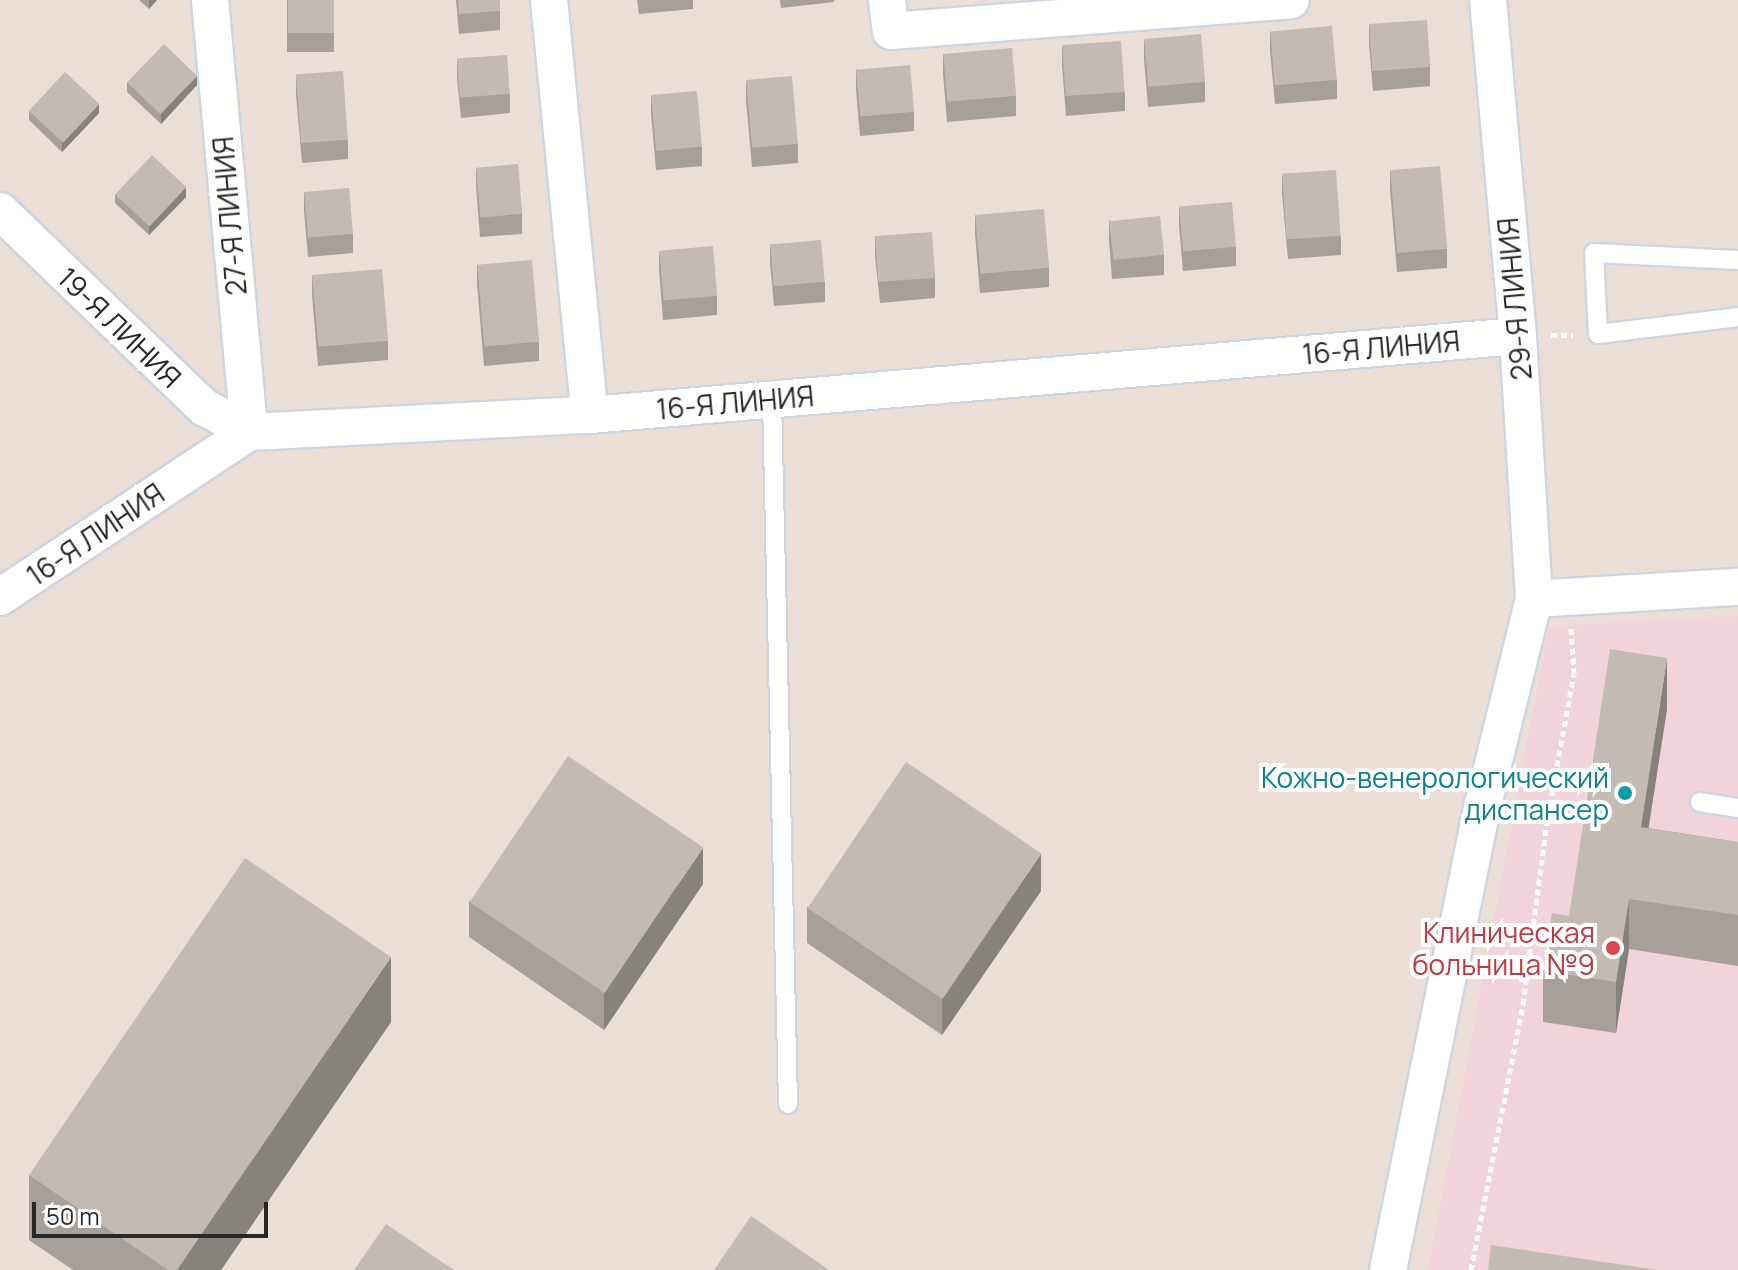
<!DOCTYPE html>
<html>
<head>
<meta charset="utf-8">
<style>
  body { margin:0 }
  #map { position:relative; width:1738px; height:1270px; overflow:hidden; background:#ebded7; font-family:Manrope,sans-serif }
  div>[style] { position:absolute }
  .medical>* { inset:0; background:#f3d3db }
  .path>* { height:5px; margin-top:-2.5px; transform-origin:0; background:repeating-linear-gradient(90deg,#fff 0 6px,transparent 0 10px) }
  .roads { filter:drop-shadow(2px 0 #ccd5e2) drop-shadow(-2px 0 #ccd5e2) drop-shadow(0 2px #ccd5e2) drop-shadow(0 -2px #ccd5e2) }
  .service>* { height:18px; margin:-9px; padding:0 9px; transform-origin:9px; border-radius:9px; background:#fff }
  .minor>* { height:36px; margin:-18px; padding:0 18px; transform-origin:18px; border-radius:18px; background:#fff }
  .wall>* { inset:0; background:#a7a09a; transform-origin:0 0 }
  .shaded-wall>* { inset:0; background:#88827d }
  .building>* { inset:0; background:#c2bab3; transform-origin:0 0 }
  .dots>* { width:22px; height:22px; translate:-50% -50%; box-sizing:border-box; border:4px solid #fff; border-radius:50% }
  span { translate:-50% -50%; white-space:nowrap; text-align:center; line-height:1.15; -webkit-text-stroke:8px #fff; paint-order:stroke }
  .street-label { font-size:28px; color:#272727 }
  .culture-label { font-size:28px; color:#0d838f }
  .right { translate:-100% -50%; text-align:right }
  .health-label { font-size:28px; color:#be3a42 }
  .scale { position:absolute; left:32px; top:1202px; width:236px; height:36px; box-sizing:border-box; border:4px solid #272727; border-top:0; padding-left:10px; font-size:24px; line-height:28px; white-space:nowrap; color:#272727; -webkit-text-stroke:6px #fff; paint-order:stroke }
</style>
</head>
<body>
<div id="map">
  <div class="medical">
    <div style="clip-path:polygon(1738px 616px,1738px 1270px,1428px 1270px,1549px 626px)"></div>
  </div>
  <div class="path">
    <div style="left:1551px;top:335px;width:22px"></div>
    <div style="left:1471px;top:1270px;width:271px;rotate:-78.9deg"></div>
    <div style="left:1523px;top:1004px;width:191px;rotate:-82.5deg"></div>
    <div style="left:1548px;top:815px;width:143px;rotate:-79.6deg"></div>
    <div style="left:1574px;top:674px;width:46px;rotate:-93.7deg"></div>
  </div>
  <div class="roads">
    <div class="service">
      <div style="left:1738px;top:260px;width:144px;rotate:-177.2deg"></div>
      <div style="left:1594px;top:253px;width:81px;rotate:87.2deg"></div>
      <div style="left:1598px;top:334px;width:141px;rotate:-6.9deg"></div>
      <div style="left:772px;top:399px;width:705px;rotate:88.7deg"></div>
      <div style="left:1700px;top:802px;width:38px;rotate:9deg"></div>
    </div>
    <div class="minor">
      <div style="left:210px;top:0;width:434px;rotate:84.8deg"></div>
      <div style="left:549px;top:0;width:417px;rotate:84.4deg"></div>
      <div style="left:887px;top:0;width:31px;rotate:83deg"></div>
      <div style="left:891px;top:31px;width:401px;rotate:-4.4deg"></div>
      <div style="left:0;top:211px;width:283px;rotate:43.9deg"></div>
      <div style="left:204px;top:407px;width:51px;rotate:29.1deg"></div>
      <div style="left:0;top:597px;width:299px;rotate:-33.5deg"></div>
      <div style="left:249px;top:432px;width:341px;rotate:-2.9deg"></div>
      <div style="left:590px;top:415px;width:931px;rotate:-4.87deg"></div>
      <div style="left:1534px;top:599px;width:204px;rotate:-3.4deg"></div>
      <div style="left:1388px;top:1270px;width:475px;rotate:-78.5deg"></div>
      <div style="left:1483px;top:805px;width:212px;rotate:-76.1deg"></div>
      <div style="left:1534px;top:599px;width:263px;rotate:-93.5deg"></div>
      <div style="left:1518px;top:336px;width:337px;rotate:-95.1deg"></div>
    </div>
  </div>
  <div class="wall">
    <div style="clip-path:polygon(139px 0,157px 0,149px 9px)"></div>
    <div style="left:287px;top:0;width:47px;height:52px"></div>
    <div style="clip-path:polygon(456px 0,500px 0,500px 30px,459px 34px)"></div>
    <div style="clip-path:polygon(637px 0,693px 0,693px 9px,639px 14px)"></div>
    <div style="clip-path:polygon(780px 0,834px 0,834px 2px,781px 8px)"></div>
    <div style="clip-path:polygon(1369px 25px,1430px 67px,1430px 86px,1373px 91px,1369px 44px)"></div>
    <div style="clip-path:polygon(1270px 32px,1337px 80px,1337px 99px,1275px 104px,1270px 51px)"></div>
    <div style="clip-path:polygon(1144px 40px,1205px 82px,1205px 102px,1148px 107px,1144px 59px)"></div>
    <div style="clip-path:polygon(1062px 46px,1125px 92px,1125px 111px,1066px 116px,1062px 65px)"></div>
    <div style="clip-path:polygon(943px 54px,1016px 96px,1016px 116px,947px 122px,943px 74px)"></div>
    <div style="clip-path:polygon(457px 59px,510px 94px,510px 113px,461px 118px,457px 78px)"></div>
    <div style="clip-path:polygon(856px 69px,914px 112px,914px 131px,860px 136px,856px 89px)"></div>
    <div style="clip-path:polygon(296px 75px,348px 140px,348px 159px,302px 163px,296px 95px)"></div>
    <div style="clip-path:polygon(746px 81px,798px 144px,798px 163px,752px 167px,746px 100px)"></div>
    <div style="clip-path:polygon(127px 82px,197px 85px,161px 124px,127px 92px)"></div>
    <div style="clip-path:polygon(651px 95px,702px 147px,702px 166px,656px 170px,651px 114px)"></div>
    <div style="clip-path:polygon(29px 111px,99px 113px,62px 152px,29px 120px)"></div>
    <div style="clip-path:polygon(476px 168px,522px 214px,522px 234px,480px 237px,476px 187px)"></div>
    <div style="clip-path:polygon(1390px 170px,1447px 249px,1447px 268px,1397px 272px,1390px 189px)"></div>
    <div style="clip-path:polygon(1282px 175px,1341px 236px,1341px 255px,1288px 259px,1282px 194px)"></div>
    <div style="clip-path:polygon(304px 192px,353px 234px,353px 253px,308px 257px,304px 211px)"></div>
    <div style="clip-path:polygon(115px 194px,186px 197px,149px 235px,115px 203px)"></div>
    <div style="clip-path:polygon(1179px 207px,1236px 247px,1236px 266px,1183px 271px,1179px 226px)"></div>
    <div style="clip-path:polygon(975px 215px,1049px 268px,1049px 287px,980px 293px,975px 234px)"></div>
    <div style="clip-path:polygon(1109px 220px,1164px 255px,1164px 275px,1112px 279px,1109px 240px)"></div>
    <div style="clip-path:polygon(875px 236px,935px 278px,935px 298px,880px 303px,875px 256px)"></div>
    <div style="clip-path:polygon(770px 244px,825px 282px,825px 302px,774px 306px,770px 263px)"></div>
    <div style="clip-path:polygon(659px 251px,717px 296px,717px 315px,663px 320px,659px 270px)"></div>
    <div style="clip-path:polygon(477px 264px,539px 342px,539px 361px,484px 366px,477px 284px)"></div>
    <div style="clip-path:polygon(312px 275px,388px 341px,388px 360px,318px 366px,312px 295px)"></div>
    <div style="clip-path:polygon(1667px 709px,1648px 828px,1738px 842px,1738px 966px,1629px 949px,1616px 1033px,1543px 1022px,1543px 971px)"></div>
    <div style="clip-path:polygon(703px 884px,604px 1030px,469px 937px,469px 901px)"></div>
    <div style="clip-path:polygon(1041px 891px,942px 1035px,807px 943px,807px 907px)"></div>
    <div style="clip-path:polygon(391px 1022px,221px 1270px,73px 1270px,29px 1240px,29px 1175px)"></div>
  </div>
  <div class="shaded-wall">
    <div style="clip-path:polygon(149px 0,157px 0,149px 9px)"></div>
    <div style="clip-path:polygon(197px 76px,197px 85px,161px 124px,161px 114px)"></div>
    <div style="clip-path:polygon(99px 104px,99px 113px,62px 152px,62px 142px)"></div>
    <div style="clip-path:polygon(186px 187px,186px 197px,149px 235px,149px 226px)"></div>
    <div style="clip-path:polygon(1667px 658px,1667px 709px,1641px 877px,1641px 827px)"></div>
    <div style="clip-path:polygon(703px 848px,703px 884px,604px 1030px,604px 993px)"></div>
    <div style="clip-path:polygon(1041px 854px,1041px 891px,942px 1035px,942px 999px)"></div>
    <div style="clip-path:polygon(1629px 899px,1629px 949px,1616px 1033px,1616px 982px)"></div>
    <div style="clip-path:polygon(391px 957px,391px 1022px,221px 1270px,177px 1270px)"></div>
  </div>
  <div class="building">
    <div style="left:288px;top:0;width:46px;height:33px"></div>
    <div style="clip-path:polygon(458px 0,500px 0,500px 11px,459px 14px)"></div>
    <div style="left:1427px;top:20px;width:47px;height:58px;rotate:86deg"></div>
    <div style="left:1332px;top:26px;width:54px;height:62px;rotate:85deg"></div>
    <div style="left:1201px;top:34px;width:48px;height:57px;rotate:85deg"></div>
    <div style="left:1121px;top:41px;width:51px;height:59px;rotate:86deg"></div>
    <div style="left:164px;top:44px;width:46px;height:53px;rotate:44deg"></div>
    <div style="left:1012px;top:48px;width:48px;height:69px;rotate:85deg"></div>
    <div style="left:507px;top:55px;width:39px;height:50px;rotate:86deg"></div>
    <div style="left:910px;top:65px;width:47px;height:54px;rotate:85deg"></div>
    <div style="left:343px;top:71px;width:69px;height:47px;rotate:86deg"></div>
    <div style="left:65px;top:72px;width:47px;height:53px;rotate:43deg"></div>
    <div style="left:792px;top:76px;width:68px;height:46px;rotate:85deg"></div>
    <div style="left:697px;top:91px;width:56px;height:46px;rotate:85deg"></div>
    <div style="left:152px;top:155px;width:47px;height:54px;rotate:43deg"></div>
    <div style="left:518px;top:164px;width:50px;height:42px;rotate:85deg"></div>
    <div style="left:1440px;top:166px;width:83px;height:50px;rotate:85deg"></div>
    <div style="left:1336px;top:170px;width:66px;height:54px;rotate:86deg"></div>
    <div style="left:349px;top:188px;width:46px;height:45px;rotate:85deg"></div>
    <div style="left:1232px;top:202px;width:45px;height:53px;rotate:85deg"></div>
    <div style="left:1044px;top:209px;width:59px;height:69px;rotate:85deg"></div>
    <div style="left:1160px;top:216px;width:39px;height:51px;rotate:84deg"></div>
    <div style="left:932px;top:232px;width:46px;height:57px;rotate:86deg"></div>
    <div style="left:821px;top:240px;width:42px;height:51px;rotate:85deg"></div>
    <div style="left:713px;top:246px;width:50px;height:54px;rotate:85deg"></div>
    <div style="left:532px;top:260px;width:82px;height:55px;rotate:85deg"></div>
    <div style="left:382px;top:269px;width:72px;height:70px;rotate:85deg"></div>
    <div style="clip-path:polygon(1610px 649px,1667px 658px,1641px 827px,1738px 842px,1738px 915px,1629px 899px,1616px 982px,1543px 971px,1552px 913px,1569px 916px)"></div>
    <div style="left:568px;top:756px;width:163px;height:176px;rotate:34deg"></div>
    <div style="left:906px;top:762px;width:163px;height:176px;rotate:34deg"></div>
    <div style="clip-path:polygon(245px 858px,391px 957px,177px 1270px,168px 1270px,29px 1175px)"></div>
    <div style="clip-path:polygon(751px 1216px,829px 1270px,714px 1270px)"></div>
    <div style="clip-path:polygon(386px 1224px,454px 1270px,354px 1270px)"></div>
    <div style="clip-path:polygon(1491px 1245px,1657px 1270px,1488px 1270px)"></div>
  </div>
  <div class="dots">
    <div style="left:1625px;top:793px;background:#0f9aa8"></div>
    <div style="left:1613px;top:948px;background:#e0444e"></div>
  </div>
  <div class="street-label">
    <span style="left:229px;top:216px;rotate:-95deg">27-Я ЛИНИЯ</span>
    <span style="left:1514px;top:299px;rotate:-95deg">29-Я ЛИНИЯ</span>
    <span style="left:120px;top:327px;rotate:44deg">19-Я ЛИНИЯ</span>
    <span style="left:1381px;top:347px;rotate:-5deg">16-Я ЛИНИЯ</span>
    <span style="left:735px;top:402px;rotate:-5deg">16-Я ЛИНИЯ</span>
    <span style="left:95px;top:534px;rotate:-34deg">16-Я ЛИНИЯ</span>
  </div>
  <div class="culture-label">
    <span class="right" style="left:1609px;top:793px">Кожно-венерологический<br>диспансер</span>
  </div>
  <div class="health-label">
    <span class="right" style="left:1595px;top:948px">Клиническая<br>больница №9</span>
  </div>
  <div class="scale">50 m</div>
</div>
</body>
</html>
